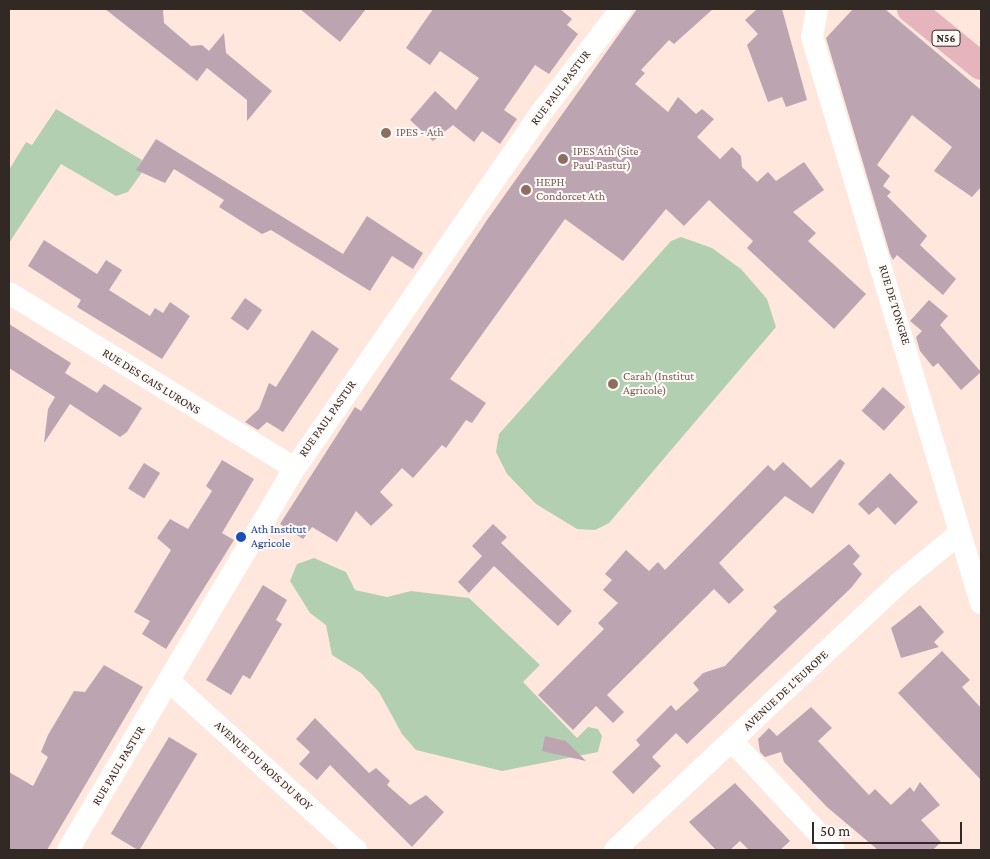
<!DOCTYPE html>
<html>
<head>
<meta charset="utf-8">
<style>
  body { margin:0 }
  #map { position:relative; width:990px; height:859px; overflow:hidden; background:#ffe7dd; font-family:"Crimson Pro",serif }
  div>[style] { position:absolute }
  .green>* { inset:0; background:#b2d0b1 }
  .building>* { inset:0; background:#bca5b0; transform-origin:0 0 }
  .minor>* { height:22px; margin:-11px; padding:0 11px; transform-origin:11px; border-radius:11px; background:#fff }
  .primary>* { height:28px; margin:-14px; padding:0 14px; transform-origin:14px; border-radius:14px; background:#e5b4bd }
  .dots>* { width:14px; height:14px; translate:-50% -50%; box-sizing:border-box; border:2px solid #fef9f7; border-radius:50% }
  span { translate:-50% -50%; white-space:nowrap; text-align:center; line-height:1.15; -webkit-text-stroke:4px #fef9f7; paint-order:stroke }
  .shield-label span { padding:1px 4px; background:#fef9f7; border:1px solid; border-radius:4px; -webkit-text-stroke-width:0 }
  .shield-label { font-size:11px; color:#322925; font-weight:700 }
  .street-label { font-size:12px; color:#322925 }
  .education-label { font-size:12px; color:#785e54 }
  .left { translate:0 -50%; text-align:left }
  .transit-label { font-size:12px; color:#164399 }
  .frame { position:absolute; inset:0; border:10px solid #322925; pointer-events:none }
  .scale { position:absolute; left:812px; top:822px; width:150px; height:22px; box-sizing:border-box; border:2px solid #322925; border-top:0; padding-left:6px; font-size:15px; line-height:18px; white-space:nowrap; color:#322925; -webkit-text-stroke:4px #fef9f7; paint-order:stroke }
</style>
</head>
<body>
<div id="map">
  <div class="green">
    <div style="clip-path:polygon(56px 109px,142px 160px,138px 167px,143px 171px,128px 192px,116px 196px,61px 164px,9px 243px,9px 170px,26px 142px,32px 145px)"></div>
    <div style="clip-path:polygon(681px 237px,712px 248px,741px 269px,767px 299px,776px 327px,609px 523px,595px 530px,577px 529px,536px 504px,507px 474px,496px 452px,499px 434px,671px 241px)"></div>
    <div style="clip-path:polygon(314px 558px,346px 572px,355px 590px,387px 597px,411px 591px,469px 598px,540px 665px,523px 682px,577px 738px,588px 727px,598px 729px,602px 736px,598px 752px,502px 771px,416px 750px,402px 734px,379px 692px,361px 673px,332px 655px,326px 625px,310px 613px,290px 581px,297px 564px)"></div>
  </div>
  <div class="building">
    <div style="clip-path:polygon(105px 9px,163px 9px,164px 23px,191px 46px,202px 45px,209px 51px,224px 33px,226px 53px,272px 91px,247px 121px,247px 100px,207px 68px,197px 81px)"></div>
    <div style="clip-path:polygon(300px 9px,366px 9px,340px 42px)"></div>
    <div style="clip-path:polygon(433px 9px,560px 9px,572px 19px,567px 25px,578px 34px,549px 74px,535px 65px,504px 110px,517px 119px,500px 144px,482px 131px,474px 142px,453px 125px,433px 141px,410px 120px,435px 91px,456px 110px,479px 78px,440px 51px,430px 65px,406px 48px)"></div>
    <div style="clip-path:polygon(637px 9px,713px 9px,674px 44px,669px 40px,641px 70px,645px 73px,635px 84px,668px 112px,678px 97px,696px 114px,702px 109px,714px 119px,697px 137px,720px 159px,732px 147px,741px 156px,742px 167px,757px 182px,768px 172px,776px 181px,804px 162px,824px 190px,793px 212px,816px 233px,808px 241px,866px 294px,834px 329px,747px 248px,753px 241px,709px 200px,684px 226px,666px 209px,623px 261px,565px 219px,450px 379px,486px 403px,472px 423px,466px 420px,446px 448px,442px 445px,413px 478px,402px 468px,380px 492px,393px 505px,371px 526px,356px 511px,337px 542px,312px 527px,303px 539px,280px 524px,355px 407px,361px 411px,487px 220px)"></div>
    <div style="clip-path:polygon(757px 9px,782px 9px,807px 100px,786px 107px,782px 97px,768px 102px,747px 45px,758px 34px,745px 20px)"></div>
    <div style="clip-path:polygon(853px 9px,885px 9px,981px 90px,981px 187px,972px 197px,934px 171px,952px 147px,912px 115px,877px 165px,890px 176px,883px 186px,891px 192px,887px 196px,927px 236px,920px 245px,956px 279px,943px 295px,897px 255px,893px 260px,890px 254px,826px 38px)"></div>
    <div style="clip-path:polygon(156px 139px,343px 254px,367px 216px,423px 253px,413px 269px,392px 256px,370px 291px,271px 230px,262px 234px,219px 207px,224px 200px,174px 169px,165px 183px,136px 170px)"></div>
    <div style="clip-path:polygon(44px 240px,97px 274px,106px 260px,122px 270px,109px 290px,150px 316px,155px 308px,163px 313px,170px 302px,190px 316px,162px 359px,77px 307px,81px 300px,28px 266px)"></div>
    <div style="left:245px;top:298px;width:21px;height:25px;rotate:35deg"></div>
    <div style="clip-path:polygon(929px 300px,948px 316px,940px 325px,981px 372px,961px 390px,938px 363px,933px 367px,920px 351px,916px 337px,922px 331px,910px 321px)"></div>
    <div style="clip-path:polygon(9px 324px,71px 363px,65px 373px,97px 393px,104px 384px,142px 408px,127px 432px,120px 437px,70px 404px,44px 443px,48px 409px,55px 397px,9px 368px)"></div>
    <div style="clip-path:polygon(312px 330px,339px 349px,283px 432px,267px 422px,258px 430px,245px 422px,259px 409px,269px 383px,276px 387px)"></div>
    <div style="left:883px;top:387px;width:30px;height:32px;rotate:42deg"></div>
    <div style="clip-path:polygon(840px 459px,845px 463px,813px 514px,785px 496px,719px 563px,744px 590px,729px 604px,714px 589px,607px 695px,624px 712px,613px 723px,596px 706px,573px 730px,538px 695px,604px 629px,598px 623px,618px 603px,603px 590px,612px 580px,605px 574px,626px 550px,649px 571px,658px 562px,665px 570px,768px 465px,774px 471px,783px 462px,811px 488px)"></div>
    <div style="clip-path:polygon(222px 460px,254px 479px,222px 533px,234px 540px,166px 649px,142px 634px,150px 621px,134px 612px,171px 550px,157px 538px,170px 519px,188px 529px,212px 491px,206px 486px)"></div>
    <div style="left:144px;top:463px;width:19px;height:30px;rotate:32deg"></div>
    <div style="clip-path:polygon(890px 473px,918px 502px,895px 525px,878px 507px,869px 515px,858px 504px)"></div>
    <div style="clip-path:polygon(493px 524px,507px 537px,501px 543px,572px 611px,558px 626px,494px 566px,469px 593px,458px 582px,482px 556px,472px 546px)"></div>
    <div style="clip-path:polygon(849px 544px,860px 556px,853px 564px,862px 574px,851px 588px,687px 744px,676px 733px,652px 757px,661px 766px,633px 794px,612px 772px,640px 745px,636px 740px,671px 705px,676px 711px,699px 690px,693px 683px,703px 673px,725px 666px,777px 611px,773px 607px)"></div>
    <div style="clip-path:polygon(263px 585px,287px 600px,276px 620px,282px 624px,250px 679px,243px 675px,231px 695px,206px 680px)"></div>
    <div style="clip-path:polygon(920px 605px,944px 632px,934px 642px,939px 647px,901px 658px,891px 628px)"></div>
    <div style="clip-path:polygon(942px 651px,970px 680px,962px 687px,981px 708px,981px 780px,898px 693px)"></div>
    <div style="clip-path:polygon(104px 665px,143px 687px,47px 850px,9px 850px,9px 772px,33px 786px,48px 757px,41px 752px,48px 735px,74px 691px,85px 692px)"></div>
    <div style="clip-path:polygon(811px 707px,832px 728px,818px 741px,869px 795px,875px 789px,891px 805px,910px 787px,914px 792px,920px 782px,940px 805px,921px 820px,941px 842px,933px 850px,878px 850px,827px 807px,784px 762px,781px 752px,765px 757px,760px 752px,758px 739px,769px 728px,777px 736px)"></div>
    <div style="clip-path:polygon(315px 718px,369px 773px,376px 768px,390px 781px,387px 785px,410px 805px,426px 795px,444px 812px,412px 847px,330px 765px,317px 780px,299px 764px,310px 752px,296px 739px)"></div>
    <div style="clip-path:polygon(545px 736px,566px 741px,586px 761px,542px 751px)"></div>
    <div style="left:169px;top:737px;width:33px;height:113px;rotate:31deg"></div>
    <div style="clip-path:polygon(735px 783px,790px 841px,780px 850px,749px 850px,740px 841px,730px 850px,716px 850px,689px 822px)"></div>
  </div>
  <div class="minor">
    <div style="left:817px;top:9px;width:28px;rotate:100deg"></div>
    <div style="left:812px;top:37px;width:591px;rotate:73.38deg"></div>
    <div style="left:9px;top:293px;width:335px;rotate:31.5deg"></div>
    <div style="left:170px;top:682px;width:251px;rotate:42.1deg"></div>
    <div style="left:732px;top:741px;width:149px;rotate:46.9deg"></div>
    <div style="left:68px;top:850px;width:444px;rotate:-59.3deg"></div>
    <div style="left:295px;top:468px;width:437px;rotate:-55.3deg"></div>
    <div style="left:544px;top:109px;width:126px;rotate:-52.4deg"></div>
    <div style="left:615px;top:850px;width:390px;rotate:-43.2deg"></div>
    <div style="left:899px;top:583px;width:77px;rotate:-39.2deg"></div>
  </div>
  <div class="primary">
    <div style="left:911px;top:9px;width:90px;rotate:39.2deg"></div>
  </div>
  <div class="dots">
    <div style="left:386px;top:133px;background:#8d6e63"></div>
    <div style="left:563px;top:159px;background:#8d6e63"></div>
    <div style="left:526px;top:190px;background:#8d6e63"></div>
    <div style="left:613px;top:384px;background:#8d6e63"></div>
    <div style="left:241px;top:537px;background:#1a4fb4"></div>
  </div>
  <div class="shield-label">
    <span style="left:946px;top:38px">N56</span>
  </div>
  <div class="street-label">
    <span style="left:561px;top:88px;rotate:-53deg">RUE PAUL PASTUR</span>
    <span style="left:894px;top:305px;rotate:73deg">RUE DE TONGRE</span>
    <span style="left:151px;top:382px;rotate:32deg">RUE DES GAIS LURONS</span>
    <span style="left:328px;top:419px;rotate:-55deg">RUE PAUL PASTUR</span>
    <span style="left:786px;top:691px;rotate:-43deg">AVENUE DE L'EUROPE</span>
    <span style="left:119px;top:766px;rotate:-59deg">RUE PAUL PASTUR</span>
    <span style="left:263px;top:766px;rotate:42deg">AVENUE DU BOIS DU ROY</span>
  </div>
  <div class="education-label">
    <span class="left" style="left:396px;top:133px">IPES - Ath</span>
    <span class="left" style="left:573px;top:159px">IPES Ath (Site<br>Paul Pastur)</span>
    <span class="left" style="left:536px;top:190px">HEPH<br>Condorcet Ath</span>
    <span class="left" style="left:623px;top:384px">Carah (Institut<br>Agricole)</span>
  </div>
  <div class="transit-label">
    <span class="left" style="left:251px;top:537px">Ath Institut<br>Agricole</span>
  </div>
  <div class="frame"></div>
  <div class="scale">50 m</div>
</div>
</body>
</html>
